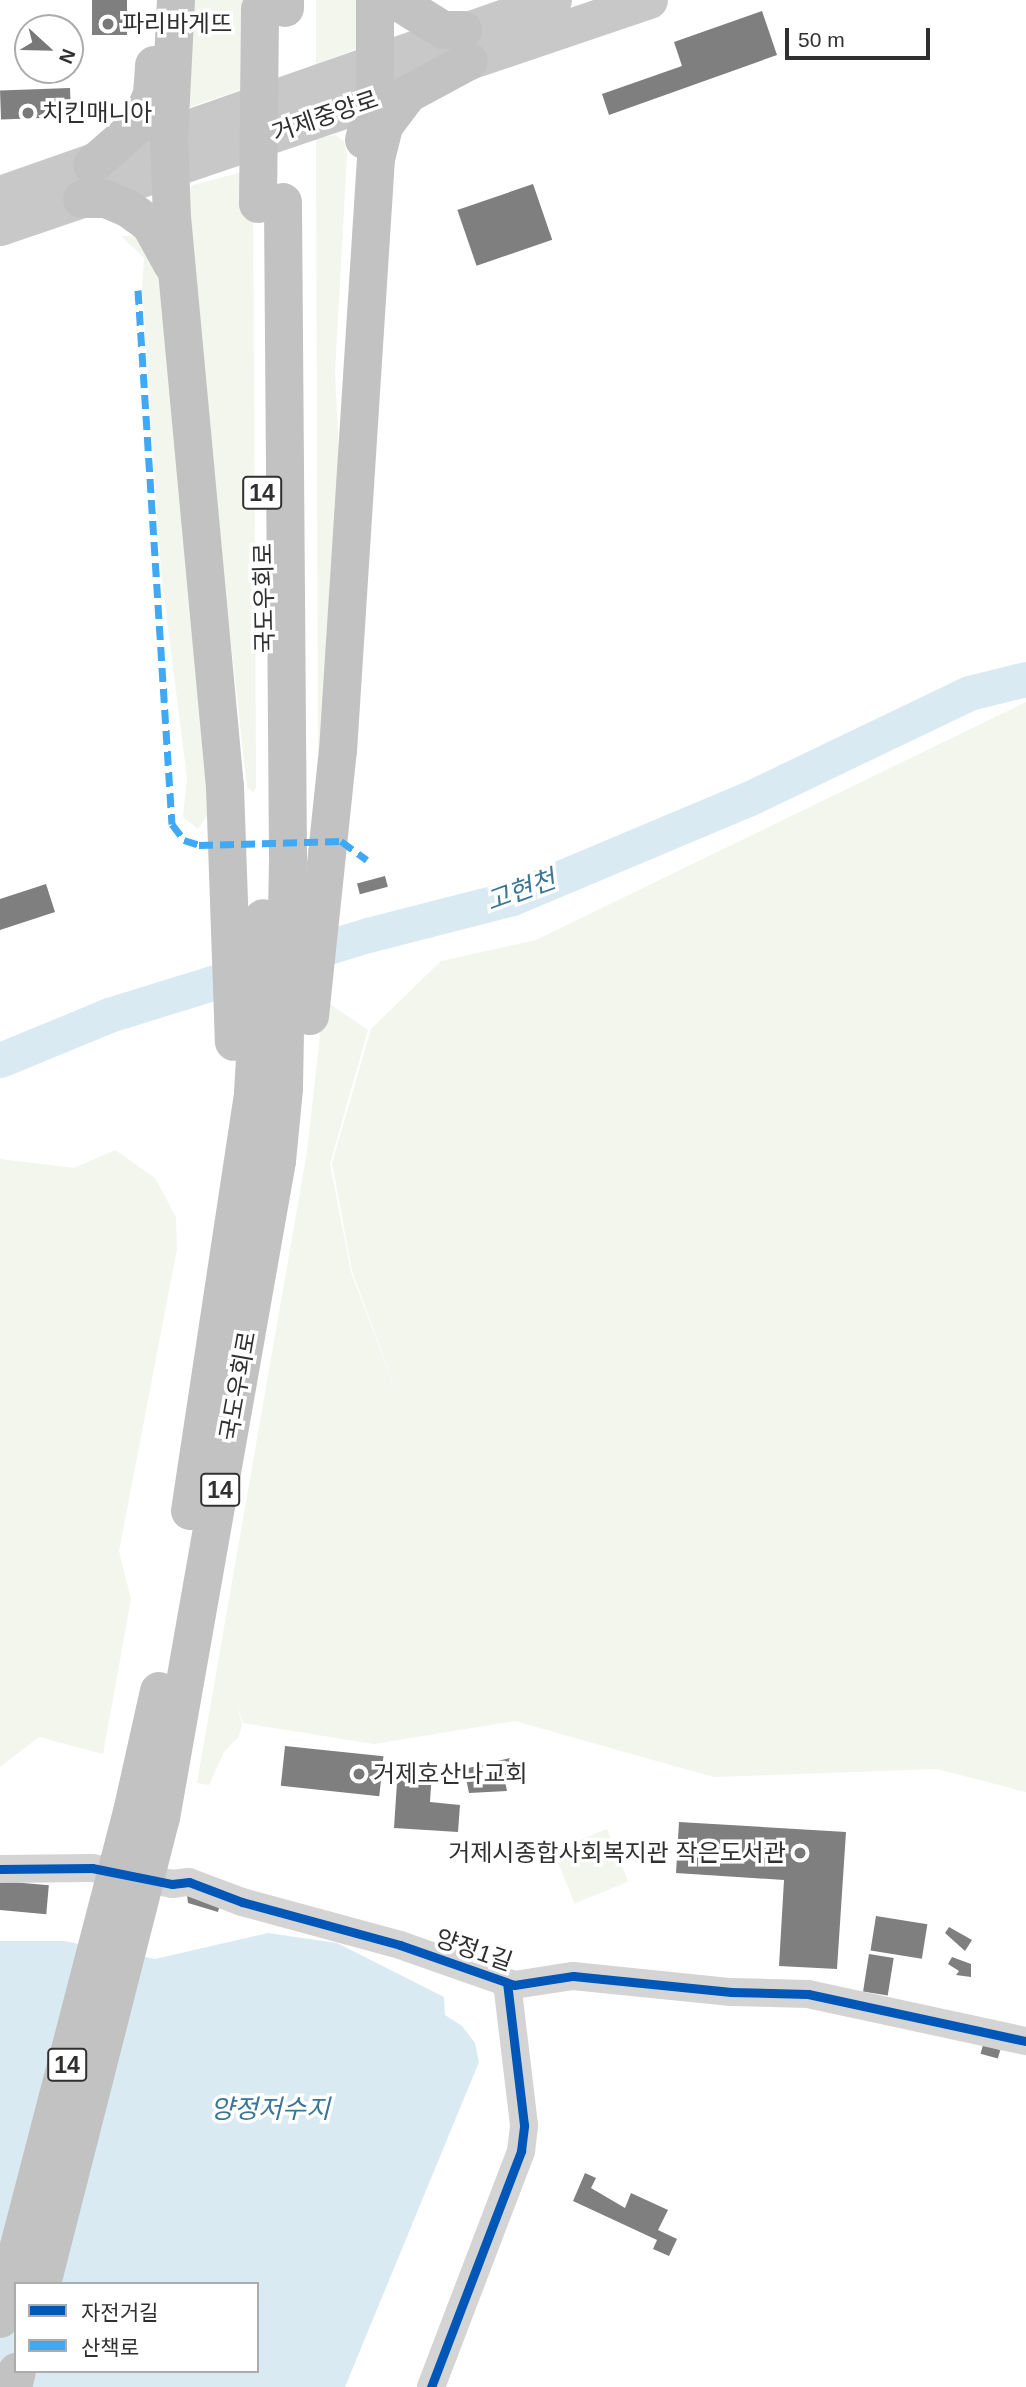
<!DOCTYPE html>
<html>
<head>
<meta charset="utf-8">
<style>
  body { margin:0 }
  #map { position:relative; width:1026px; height:2387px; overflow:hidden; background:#fff; font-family:Arial,"Noto Sans KR",sans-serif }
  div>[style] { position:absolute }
  .green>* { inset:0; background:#f2f6ed; transform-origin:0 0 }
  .water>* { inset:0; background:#d9eaf3 }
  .river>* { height:35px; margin:-17.5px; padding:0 17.5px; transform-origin:17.5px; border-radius:17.5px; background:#d9eaf3 }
  .building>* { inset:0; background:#7f7f7f; transform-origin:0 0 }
  .minor>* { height:28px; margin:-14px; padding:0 14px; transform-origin:14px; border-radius:14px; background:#d4d4d4 }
  .major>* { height:37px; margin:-18.5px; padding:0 18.5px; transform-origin:18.5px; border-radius:18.5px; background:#c8c8c8 }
  .highway>* { height:38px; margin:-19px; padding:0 19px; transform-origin:19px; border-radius:19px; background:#c2c2c2 }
  .highway-bridge>* { height:38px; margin:-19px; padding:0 19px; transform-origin:19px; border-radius:19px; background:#c2c2c2 }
  .quiet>* { height:7px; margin-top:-3.5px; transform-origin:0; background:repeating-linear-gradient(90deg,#3fa9f5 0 14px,transparent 0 21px) }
  .cycleway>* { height:9px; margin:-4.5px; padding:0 4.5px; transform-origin:4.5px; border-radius:4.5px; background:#0057b8 }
  .dots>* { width:19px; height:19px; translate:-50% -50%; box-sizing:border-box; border:4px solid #fff; border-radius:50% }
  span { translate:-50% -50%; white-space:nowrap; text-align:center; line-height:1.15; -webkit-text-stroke:7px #fff; paint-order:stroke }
  .shield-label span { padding:2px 5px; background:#fff; border:2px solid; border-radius:5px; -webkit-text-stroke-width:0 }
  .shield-label { font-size:23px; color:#303030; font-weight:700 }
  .poi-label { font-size:24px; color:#303030 }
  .left { translate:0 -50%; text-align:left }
  .right { translate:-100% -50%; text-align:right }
  .street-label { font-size:24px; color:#303030 }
  .water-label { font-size:26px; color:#3a7697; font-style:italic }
  .legend { position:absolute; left:14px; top:2282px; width:245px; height:91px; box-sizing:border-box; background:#fff; border:2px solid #acacac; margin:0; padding:9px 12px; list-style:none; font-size:21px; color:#303030 }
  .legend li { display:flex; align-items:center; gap:14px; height:35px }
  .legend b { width:35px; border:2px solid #acacac }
  .north { position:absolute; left:14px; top:14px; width:70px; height:70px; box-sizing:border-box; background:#fff; border:2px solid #acacac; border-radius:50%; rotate:112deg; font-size:19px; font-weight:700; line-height:28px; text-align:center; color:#303030 }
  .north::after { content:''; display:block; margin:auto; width:24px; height:32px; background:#787878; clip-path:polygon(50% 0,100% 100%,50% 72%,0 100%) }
  .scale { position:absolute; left:785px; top:28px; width:145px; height:32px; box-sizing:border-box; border:4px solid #303030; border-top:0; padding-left:9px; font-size:21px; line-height:24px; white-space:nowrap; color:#303030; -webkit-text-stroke:5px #fff; paint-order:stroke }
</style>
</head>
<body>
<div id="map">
  <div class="green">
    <div style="clip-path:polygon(182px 0,248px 0,249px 87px,184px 109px)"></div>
    <div style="clip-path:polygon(316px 0,363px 0,356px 49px,316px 64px)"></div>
    <div style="clip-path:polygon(335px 135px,344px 141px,347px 155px,335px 372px,340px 476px,318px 774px,316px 139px)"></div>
    <div style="clip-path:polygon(253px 169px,256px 788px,253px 792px,247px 787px,186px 236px,186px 193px,193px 185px)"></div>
    <div style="clip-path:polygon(121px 236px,135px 236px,159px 265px,215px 804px,198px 829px,183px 817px,187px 778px,161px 572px,142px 290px,144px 258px)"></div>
    <div style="clip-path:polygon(1026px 702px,1026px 1792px,937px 1769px,713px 1777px,515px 1721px,374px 1744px,243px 1723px,236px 1704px,242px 1724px,239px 1736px,224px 1752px,209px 1785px,197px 1783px,307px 1152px,324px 1000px,368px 1030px,330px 1164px,351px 1272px,406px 1418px,352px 1271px,332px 1163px,371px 1029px,441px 961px,536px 940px)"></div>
    <div style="clip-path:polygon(115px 1150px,155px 1178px,176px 1217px,177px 1249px,119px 1551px,131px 1599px,103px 1754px,39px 1737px,0 1767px,0 1159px,74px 1168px)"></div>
    <div style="left:607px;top:1829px;width:57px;height:58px;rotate:68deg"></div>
  </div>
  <div class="water">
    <div style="clip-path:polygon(evenodd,268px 1933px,337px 1943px,444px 1997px,445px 2015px,462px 2026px,475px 2043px,479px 2062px,345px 2387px,0 2387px,0 1941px,64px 1941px,155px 1959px,268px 1933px,16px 2284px,257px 2284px,257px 2371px,16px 2371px,16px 2284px)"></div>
  </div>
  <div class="river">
    <div style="left:0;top:1060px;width:118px;rotate:-22.4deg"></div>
    <div style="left:109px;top:1015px;width:271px;rotate:-17.2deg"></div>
    <div style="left:368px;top:935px;width:149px;rotate:-14.4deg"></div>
    <div style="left:512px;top:898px;width:256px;rotate:-22.8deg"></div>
    <div style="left:748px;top:799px;width:245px;rotate:-25.6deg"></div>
    <div style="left:969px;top:693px;width:59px;rotate:-13.8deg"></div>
  </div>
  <div class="building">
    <div style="left:92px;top:0;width:35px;height:35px"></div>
    <div style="clip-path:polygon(762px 11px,777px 55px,609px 115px,602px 94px,682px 66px,674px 42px)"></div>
    <div style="left:70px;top:88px;width:29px;height:70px;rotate:88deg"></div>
    <div style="left:533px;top:184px;width:59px;height:80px;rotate:71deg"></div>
    <div style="left:385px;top:876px;width:11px;height:29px;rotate:75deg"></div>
    <div style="clip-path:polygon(46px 884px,55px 912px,0 930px,0 899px)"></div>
    <div style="left:285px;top:1746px;width:99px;height:40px;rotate:6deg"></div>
    <div style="clip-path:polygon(510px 1758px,514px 1774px,504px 1776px,507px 1791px,469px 1793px,464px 1769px)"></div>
    <div style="clip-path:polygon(398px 1767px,432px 1770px,430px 1802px,460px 1805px,458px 1832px,394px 1828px)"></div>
    <div style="clip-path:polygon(679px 1822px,846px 1832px,837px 1969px,779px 1966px,784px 1880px,676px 1873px)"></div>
    <div style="left:0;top:1881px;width:49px;height:29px;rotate:5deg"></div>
    <div style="clip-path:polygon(186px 1886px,222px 1897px,218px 1912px,188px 1903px)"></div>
    <div style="left:876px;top:1916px;width:52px;height:35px;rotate:9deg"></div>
    <div style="clip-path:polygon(949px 1927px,972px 1940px,965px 1951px,945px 1933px)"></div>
    <div style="left:869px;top:1954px;width:25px;height:38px;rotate:9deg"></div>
    <div style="clip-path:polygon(952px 1957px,971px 1964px,971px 1977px,956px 1975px,959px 1971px,948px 1964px)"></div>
    <div style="left:983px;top:2045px;width:18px;height:9px;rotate:16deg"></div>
    <div style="clip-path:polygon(585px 2173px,596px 2178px,591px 2188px,625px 2208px,631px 2193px,668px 2210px,658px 2230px,677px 2239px,669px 2256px,653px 2249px,657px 2240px,573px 2201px)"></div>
  </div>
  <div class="minor">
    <div style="left:0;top:1869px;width:92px;rotate:-0.6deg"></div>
    <div style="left:92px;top:1868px;width:82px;rotate:11.3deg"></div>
    <div style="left:172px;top:1884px;width:17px;rotate:-7deg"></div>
    <div style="left:189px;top:1882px;width:57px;rotate:20.7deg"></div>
    <div style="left:242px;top:1902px;width:164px;rotate:15.2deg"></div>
    <div style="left:400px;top:1945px;width:121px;rotate:19.3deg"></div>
    <div style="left:514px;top:1985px;width:60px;rotate:-8.7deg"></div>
    <div style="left:573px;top:1976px;width:159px;rotate:5.8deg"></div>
    <div style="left:731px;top:1992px;width:77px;rotate:1.5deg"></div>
    <div style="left:808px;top:1994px;width:223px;rotate:12.2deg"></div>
    <div style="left:431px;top:2387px;width:253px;rotate:-69.1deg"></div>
    <div style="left:521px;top:2151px;width:26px;rotate:-83deg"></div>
    <div style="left:524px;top:2125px;width:143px;rotate:-96.8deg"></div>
  </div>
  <div class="major">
    <div style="left:0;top:194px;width:586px;rotate:-19.33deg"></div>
    <div style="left:0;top:227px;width:396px;rotate:-18.8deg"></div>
    <div style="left:375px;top:99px;width:101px;rotate:-22deg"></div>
    <div style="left:469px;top:61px;width:190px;rotate:-18.7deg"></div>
  </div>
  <div class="highway">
    <div style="left:176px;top:0;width:136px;rotate:92.9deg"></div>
    <div style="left:169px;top:136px;width:81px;rotate:87.9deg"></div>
    <div style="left:172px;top:217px;width:572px;rotate:84.69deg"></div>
    <div style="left:225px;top:787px;width:255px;rotate:88deg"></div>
    <div style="left:395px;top:0;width:57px;rotate:32deg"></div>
    <div style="left:443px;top:30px;width:20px"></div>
    <div style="left:285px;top:8px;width:8px;rotate:-90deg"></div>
    <div style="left:364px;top:140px;width:42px;rotate:-75deg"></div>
    <div style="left:375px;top:99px;width:99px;rotate:-90deg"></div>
    <div style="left:92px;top:165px;width:61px;rotate:-41deg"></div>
    <div style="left:138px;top:125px;width:33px;rotate:-65deg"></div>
    <div style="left:152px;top:95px;width:30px;rotate:-86deg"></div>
    <div style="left:82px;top:199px;width:24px"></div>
    <div style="left:106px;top:199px;width:25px;rotate:23deg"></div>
    <div style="left:129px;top:209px;width:26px;rotate:36deg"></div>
    <div style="left:150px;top:224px;width:46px;rotate:61.2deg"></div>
    <div style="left:310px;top:1016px;width:266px;rotate:-84deg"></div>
    <div style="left:338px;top:751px;width:593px;rotate:-86.33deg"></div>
    <div style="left:376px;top:159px;width:34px;rotate:-76deg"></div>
    <div style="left:384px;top:126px;width:40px;rotate:-53deg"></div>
    <div style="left:408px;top:94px;width:69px;rotate:-28.4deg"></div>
    <div style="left:190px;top:1511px;width:423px;rotate:-81.4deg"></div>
    <div style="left:253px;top:1093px;width:175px;rotate:-86.7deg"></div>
    <div style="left:132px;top:1812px;width:124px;rotate:-77.4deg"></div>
    <div style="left:161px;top:1818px;width:667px;rotate:-79.99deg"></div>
    <div style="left:277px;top:1161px;width:73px;rotate:-84.5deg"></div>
    <div style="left:284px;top:1088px;width:230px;rotate:-89deg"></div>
    <div style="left:288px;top:858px;width:656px;rotate:-90.44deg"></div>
    <div style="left:13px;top:2387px;width:16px;rotate:-76deg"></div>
  </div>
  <div class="highway-bridge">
    <div style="left:258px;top:204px;width:195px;rotate:-89.4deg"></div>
    <div style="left:42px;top:2284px;width:481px;rotate:-75.7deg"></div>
    <div style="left:0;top:2319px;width:524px;rotate:-75.41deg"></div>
  </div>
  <div class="quiet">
    <div style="left:138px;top:290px;width:535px;rotate:86.36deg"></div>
    <div style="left:172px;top:824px;width:20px;rotate:53deg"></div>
    <div style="left:184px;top:840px;width:16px;rotate:18deg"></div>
    <div style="left:199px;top:845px;width:142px;rotate:-1.6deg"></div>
    <div style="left:341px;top:841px;width:32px;rotate:36deg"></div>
  </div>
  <div class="cycleway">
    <div style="left:0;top:1869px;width:92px;rotate:-0.6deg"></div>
    <div style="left:92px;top:1868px;width:82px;rotate:11.3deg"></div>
    <div style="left:172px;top:1884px;width:17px;rotate:-7deg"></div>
    <div style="left:189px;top:1882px;width:57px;rotate:20.7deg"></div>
    <div style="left:242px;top:1902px;width:164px;rotate:15.2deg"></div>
    <div style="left:400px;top:1945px;width:121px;rotate:19.3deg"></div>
    <div style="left:514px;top:1985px;width:60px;rotate:-8.7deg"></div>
    <div style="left:573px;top:1976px;width:159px;rotate:5.8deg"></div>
    <div style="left:731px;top:1992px;width:77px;rotate:1.5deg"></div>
    <div style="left:808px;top:1994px;width:223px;rotate:12.2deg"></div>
    <div style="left:431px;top:2387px;width:253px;rotate:-69.1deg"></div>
    <div style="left:521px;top:2151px;width:26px;rotate:-83deg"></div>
    <div style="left:524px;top:2125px;width:143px;rotate:-96.8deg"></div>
  </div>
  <div class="dots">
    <div style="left:108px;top:24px;background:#787878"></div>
    <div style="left:28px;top:113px;background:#787878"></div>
    <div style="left:359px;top:1774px;background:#787878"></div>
    <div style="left:800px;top:1853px;background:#787878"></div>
  </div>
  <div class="shield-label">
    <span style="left:262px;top:493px">14</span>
    <span style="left:220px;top:1490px">14</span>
    <span style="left:67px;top:2065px">14</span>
  </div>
  <div class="poi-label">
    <span class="left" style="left:122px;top:24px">파리바게뜨</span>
    <span class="left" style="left:42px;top:113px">치킨매니아</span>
    <span class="left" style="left:373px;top:1774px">거제호산나교회</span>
    <span class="right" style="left:786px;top:1853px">거제시종합사회복지관 작은도서관</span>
  </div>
  <div class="street-label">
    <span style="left:325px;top:116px;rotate:-19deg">거제중앙로</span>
    <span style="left:264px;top:598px;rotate:-91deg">국도우회로</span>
    <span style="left:238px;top:1386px;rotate:-80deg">국도우회로</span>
    <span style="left:474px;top:1950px;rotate:19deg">양정1길</span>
  </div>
  <div class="water-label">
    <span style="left:521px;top:891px;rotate:-20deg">고현천</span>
    <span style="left:270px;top:2110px">양정저수지</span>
  </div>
  <ul class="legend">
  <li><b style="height:9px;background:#0057b8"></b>자전거길</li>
  <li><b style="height:9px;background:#3fa9f5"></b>산책로</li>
  </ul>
  <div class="north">N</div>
  <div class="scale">50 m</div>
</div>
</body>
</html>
